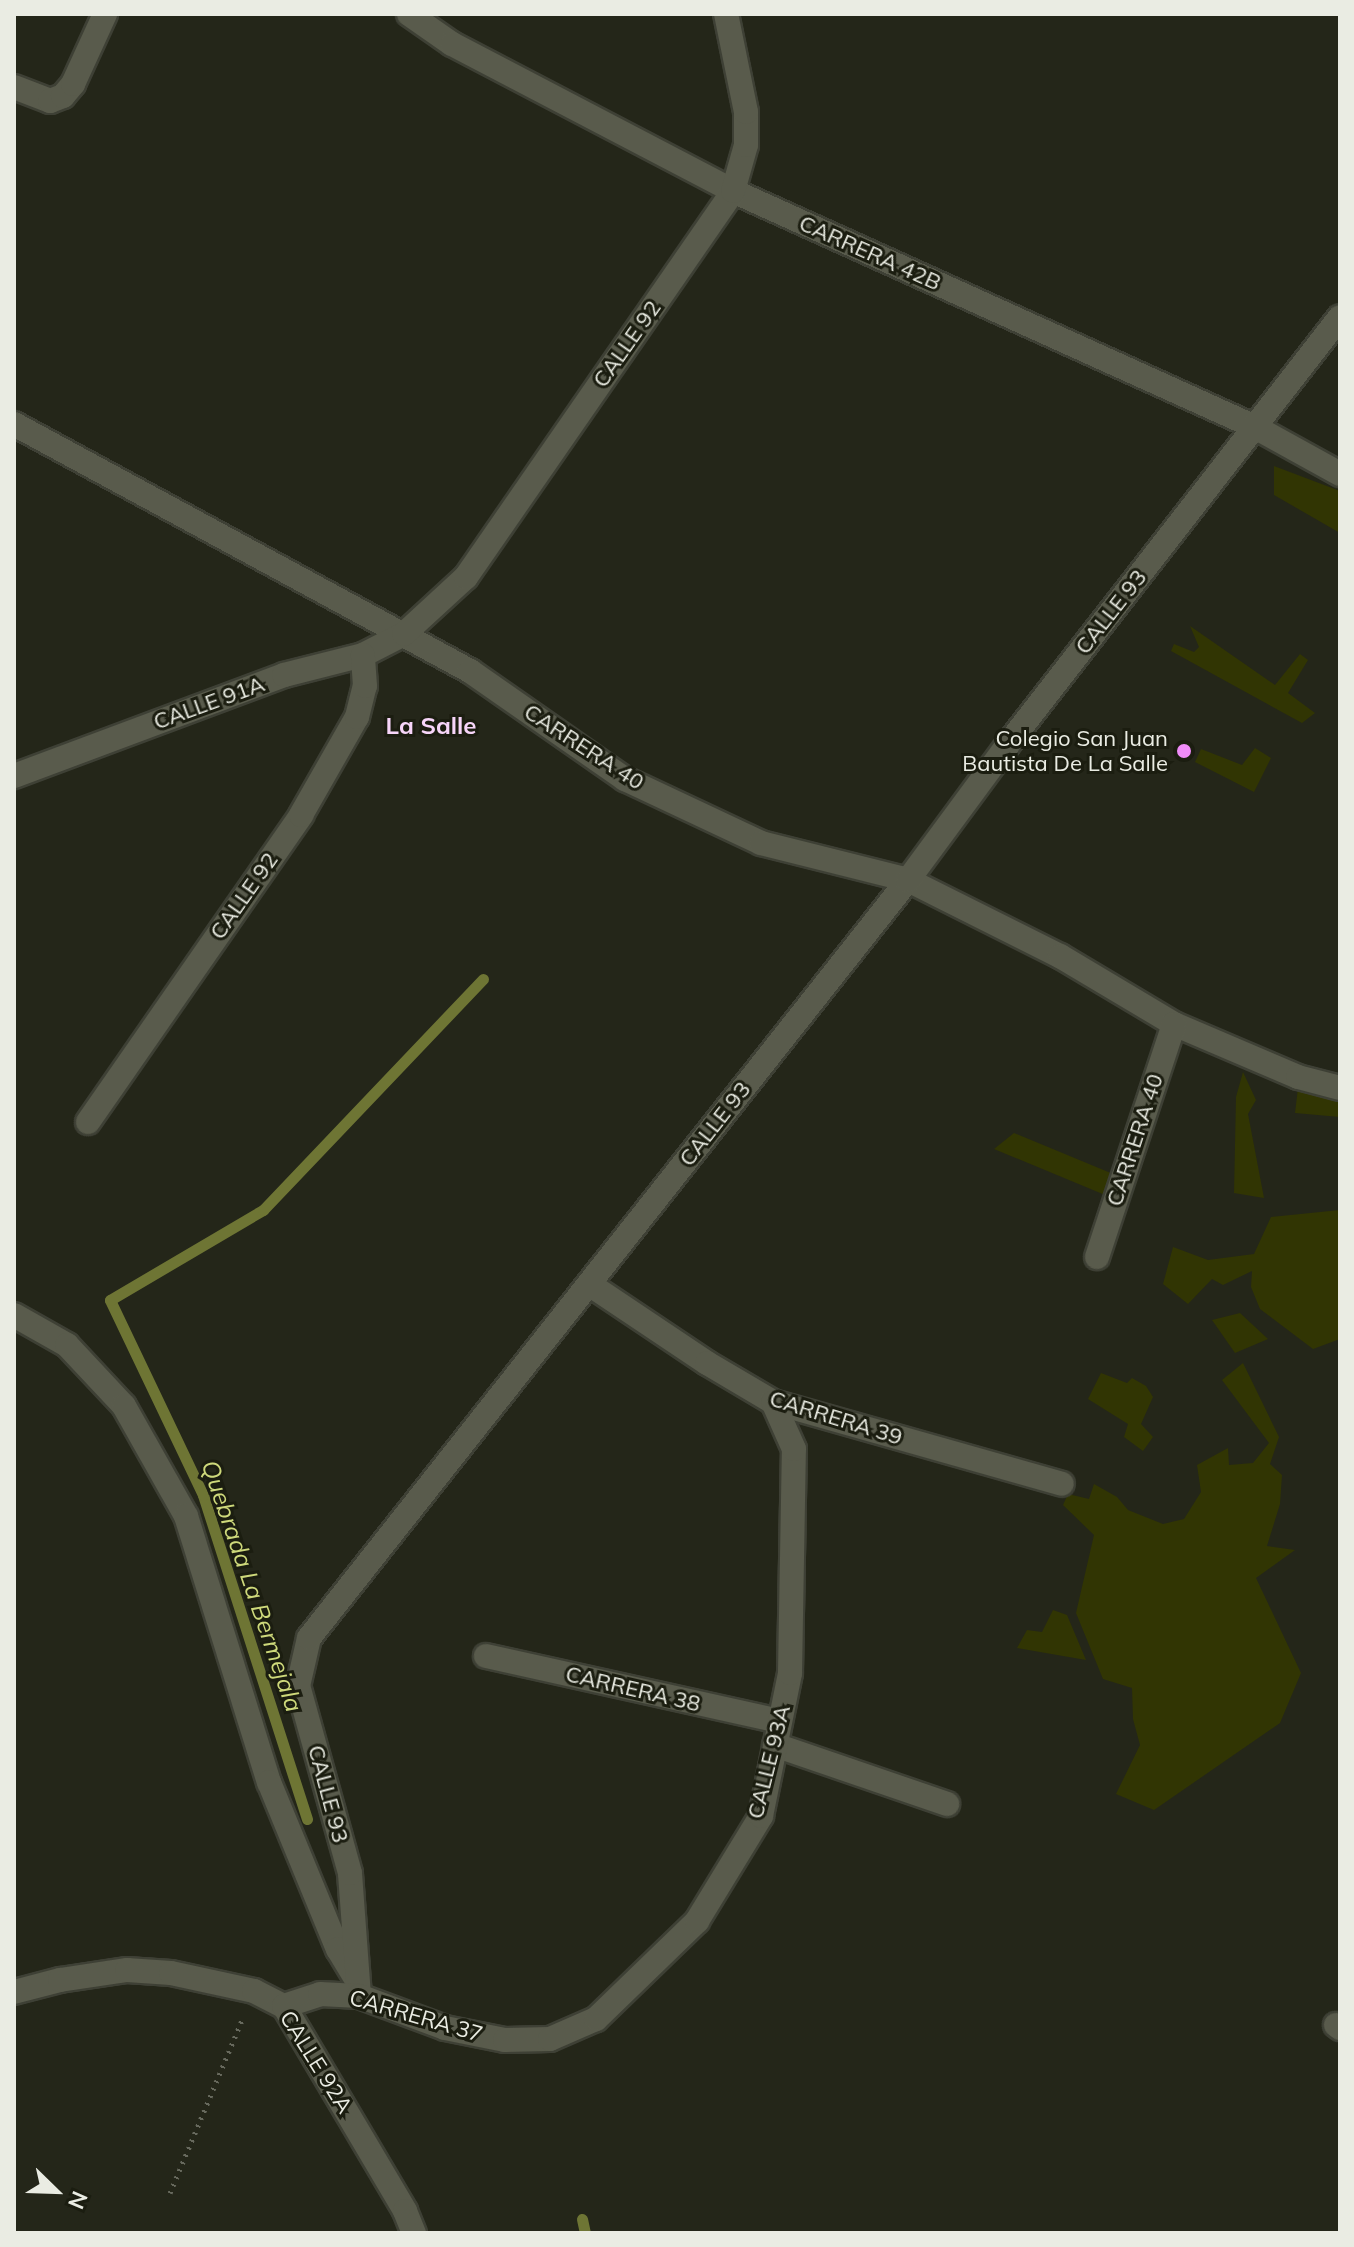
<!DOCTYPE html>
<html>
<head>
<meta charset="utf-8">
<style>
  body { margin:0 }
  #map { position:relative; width:1354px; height:2247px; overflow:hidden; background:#242619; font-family:Mulish,sans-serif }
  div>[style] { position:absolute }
  .green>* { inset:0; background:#313503 }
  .stream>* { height:11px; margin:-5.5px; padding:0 5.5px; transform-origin:5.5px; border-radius:5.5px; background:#6e7534 }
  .path>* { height:5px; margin-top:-2.5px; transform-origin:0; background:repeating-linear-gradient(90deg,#67695d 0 2px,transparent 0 8px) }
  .roads { filter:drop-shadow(2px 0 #3e4035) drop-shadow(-2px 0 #3e4035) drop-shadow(0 2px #3e4035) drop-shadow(0 -2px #3e4035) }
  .minor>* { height:24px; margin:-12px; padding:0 12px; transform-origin:12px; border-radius:12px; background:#595b4c }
  .dots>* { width:22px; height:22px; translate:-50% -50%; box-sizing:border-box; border:4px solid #1b1d10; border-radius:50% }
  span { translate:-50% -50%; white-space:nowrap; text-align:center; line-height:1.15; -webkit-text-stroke:6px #1b1d10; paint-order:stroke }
  .street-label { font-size:22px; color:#eaece3 }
  .poi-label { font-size:22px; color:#eaece3 }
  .right { translate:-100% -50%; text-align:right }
  .neighbourhood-label { font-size:24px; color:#f7d5f9; font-weight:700 }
  .water-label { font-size:24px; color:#ced97b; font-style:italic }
  .frame { position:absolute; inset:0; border:16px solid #eaece3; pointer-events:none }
  .north { position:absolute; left:16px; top:2151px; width:80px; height:80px; -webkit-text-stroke:6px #1b1d10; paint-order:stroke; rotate:113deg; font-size:22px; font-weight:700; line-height:32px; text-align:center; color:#eaece3 }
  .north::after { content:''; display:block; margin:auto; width:28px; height:36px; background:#eaece3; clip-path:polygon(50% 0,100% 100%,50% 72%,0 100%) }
</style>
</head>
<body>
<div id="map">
  <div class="green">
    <div style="clip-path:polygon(1274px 466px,1340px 491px,1340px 533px,1274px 495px)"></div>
    <div style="clip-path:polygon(1190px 626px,1275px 685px,1300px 654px,1308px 660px,1288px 693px,1315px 713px,1302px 723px,1171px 651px,1174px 644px,1194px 652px,1199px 647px)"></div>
    <div style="clip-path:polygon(1255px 748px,1271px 758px,1254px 792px,1195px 762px,1201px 749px,1242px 765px)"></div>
    <div style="clip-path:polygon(1243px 1072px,1256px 1100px,1248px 1114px,1264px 1198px,1234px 1193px,1236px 1097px)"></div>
    <div style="clip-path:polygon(1298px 1088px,1340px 1098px,1340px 1117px,1295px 1113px)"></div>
    <div style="clip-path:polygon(1014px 1133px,1118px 1176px,1105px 1195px,994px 1149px)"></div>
    <div style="clip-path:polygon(1340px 1210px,1340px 1339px,1313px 1349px,1260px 1309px,1251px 1287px,1252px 1271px,1223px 1285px,1212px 1279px,1188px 1304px,1163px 1284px,1173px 1247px,1208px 1260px,1254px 1254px,1271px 1217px)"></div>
    <div style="clip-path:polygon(1240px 1313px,1268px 1339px,1235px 1353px,1212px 1320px)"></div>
    <div style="clip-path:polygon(1243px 1363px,1279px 1437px,1270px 1464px,1282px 1475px,1280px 1504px,1267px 1546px,1295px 1550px,1256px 1578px,1301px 1673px,1280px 1723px,1154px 1810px,1116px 1794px,1140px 1745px,1133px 1719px,1132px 1688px,1103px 1679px,1076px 1613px,1094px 1535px,1063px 1505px,1068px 1494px,1089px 1499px,1094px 1484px,1117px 1497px,1128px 1510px,1163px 1524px,1184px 1519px,1201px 1492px,1197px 1465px,1228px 1448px,1229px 1465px,1253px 1463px,1269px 1443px,1222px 1380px)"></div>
    <div style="clip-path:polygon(1101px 1373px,1127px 1383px,1132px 1378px,1146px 1386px,1153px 1397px,1141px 1424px,1153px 1437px,1143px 1451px,1124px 1437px,1128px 1424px,1088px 1399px)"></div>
    <div style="clip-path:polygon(1053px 1610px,1067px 1615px,1086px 1660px,1017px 1648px,1027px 1630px,1042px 1632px)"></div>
  </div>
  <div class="stream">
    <div style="left:307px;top:1819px;width:340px;rotate:-107.8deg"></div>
    <div style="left:203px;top:1495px;width:216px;rotate:-115.5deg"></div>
    <div style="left:110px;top:1300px;width:178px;rotate:-30.5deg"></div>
    <div style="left:263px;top:1210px;width:319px;rotate:-46.4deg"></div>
    <div style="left:582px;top:2219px;width:14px;rotate:78deg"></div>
  </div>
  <div class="path">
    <div style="left:170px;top:2193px;width:190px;rotate:-67.4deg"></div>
  </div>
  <div class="roads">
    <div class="minor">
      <div style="left:409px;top:14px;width:52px;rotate:34.9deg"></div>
      <div style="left:452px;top:44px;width:317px;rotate:27.6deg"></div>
      <div style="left:733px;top:191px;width:573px;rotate:24.33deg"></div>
      <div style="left:1255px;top:427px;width:97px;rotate:28.9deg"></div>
      <div style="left:14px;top:87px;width:39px;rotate:21deg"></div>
      <div style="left:50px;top:101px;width:14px;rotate:-21deg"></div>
      <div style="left:63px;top:96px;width:16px;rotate:-50deg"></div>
      <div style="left:73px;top:84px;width:77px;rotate:-65.4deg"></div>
      <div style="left:14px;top:424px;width:519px;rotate:28.44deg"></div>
      <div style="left:470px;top:671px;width:189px;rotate:34.9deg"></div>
      <div style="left:625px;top:779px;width:150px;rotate:25.2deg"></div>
      <div style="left:761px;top:843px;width:152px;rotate:14.1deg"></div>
      <div style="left:908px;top:880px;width:170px;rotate:26.6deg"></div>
      <div style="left:1060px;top:956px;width:133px;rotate:30.8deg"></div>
      <div style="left:1174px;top:1024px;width:135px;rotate:23.1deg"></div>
      <div style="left:1298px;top:1077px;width:43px;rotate:14.7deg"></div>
      <div style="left:14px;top:776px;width:288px;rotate:-20.5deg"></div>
      <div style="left:284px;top:675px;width:81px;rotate:-14.2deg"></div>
      <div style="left:363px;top:655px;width:46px;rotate:-27.1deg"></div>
      <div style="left:404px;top:634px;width:84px;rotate:-42.6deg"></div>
      <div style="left:466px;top:577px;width:469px;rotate:-55.3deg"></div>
      <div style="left:733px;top:191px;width:48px;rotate:-74.2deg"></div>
      <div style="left:746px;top:145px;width:33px;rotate:-90deg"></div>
      <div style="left:746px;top:112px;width:100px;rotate:-101.5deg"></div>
      <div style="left:88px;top:1122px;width:374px;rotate:-55.2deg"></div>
      <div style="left:301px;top:815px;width:113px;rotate:-60.3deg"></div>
      <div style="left:357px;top:717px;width:32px;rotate:-76deg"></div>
      <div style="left:365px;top:686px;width:31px;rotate:-94deg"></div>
      <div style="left:1097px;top:1257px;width:245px;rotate:-71.7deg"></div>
      <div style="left:589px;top:1284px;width:142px;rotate:33.8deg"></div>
      <div style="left:707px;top:1363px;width:77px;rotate:30.6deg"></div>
      <div style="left:773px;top:1402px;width:300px;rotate:15.8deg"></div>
      <div style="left:14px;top:1315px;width:61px;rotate:29.5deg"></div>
      <div style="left:67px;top:1345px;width:83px;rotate:46.9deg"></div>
      <div style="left:124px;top:1406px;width:126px;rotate:60.6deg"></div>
      <div style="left:186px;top:1516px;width:279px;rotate:72.7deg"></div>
      <div style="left:269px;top:1782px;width:181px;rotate:67.6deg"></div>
      <div style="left:338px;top:1949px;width:31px;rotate:59deg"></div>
      <div style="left:486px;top:1656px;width:300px;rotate:12.5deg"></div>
      <div style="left:775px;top:1745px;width:182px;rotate:18.9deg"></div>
      <div style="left:14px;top:1992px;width:48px;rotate:-14.6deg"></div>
      <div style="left:60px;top:1980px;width:68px;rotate:-8.5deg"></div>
      <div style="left:127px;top:1970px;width:44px;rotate:3.9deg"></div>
      <div style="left:171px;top:1973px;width:85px;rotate:12.2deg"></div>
      <div style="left:254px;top:1991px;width:34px;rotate:27deg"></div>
      <div style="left:284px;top:2006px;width:238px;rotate:59.4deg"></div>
      <div style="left:405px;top:2211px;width:24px;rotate:68deg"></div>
      <div style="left:359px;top:1996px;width:123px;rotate:-94.2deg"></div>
      <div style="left:350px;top:1873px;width:194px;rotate:-105.5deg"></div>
      <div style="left:298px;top:1686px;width:49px;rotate:-77.1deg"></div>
      <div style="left:309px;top:1638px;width:966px;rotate:-51.68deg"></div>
      <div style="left:908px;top:880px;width:170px;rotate:-53.6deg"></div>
      <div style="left:1009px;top:743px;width:539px;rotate:-52.15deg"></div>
      <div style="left:284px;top:2006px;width:38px;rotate:-18deg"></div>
      <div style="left:320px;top:1994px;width:39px;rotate:3deg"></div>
      <div style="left:359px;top:1996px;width:92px;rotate:20.4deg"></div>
      <div style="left:445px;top:2028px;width:61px;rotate:11.3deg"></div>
      <div style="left:505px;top:2040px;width:45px;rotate:-1.3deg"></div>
      <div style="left:550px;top:2039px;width:50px;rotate:-23.5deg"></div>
      <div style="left:596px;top:2019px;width:141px;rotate:-44.1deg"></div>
      <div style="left:697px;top:1921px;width:123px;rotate:-58.6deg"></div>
      <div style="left:761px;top:1816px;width:146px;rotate:-78.5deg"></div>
      <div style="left:790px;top:1673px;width:224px;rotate:-89deg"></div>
      <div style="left:794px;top:1449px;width:51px;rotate:-114.1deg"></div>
      <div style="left:1336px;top:2025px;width:5px;rotate:37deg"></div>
    </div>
  </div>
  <div class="dots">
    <div style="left:1184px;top:751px;background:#ef8bf7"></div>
  </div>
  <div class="street-label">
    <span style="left:870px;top:253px;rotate:24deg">CARRERA 42B</span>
    <span style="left:627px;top:344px;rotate:-55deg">CALLE 92</span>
    <span style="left:1111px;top:612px;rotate:-52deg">CALLE 93</span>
    <span style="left:209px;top:703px;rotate:-20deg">CALLE 91A</span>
    <span style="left:584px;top:747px;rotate:33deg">CARRERA 40</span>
    <span style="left:244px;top:896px;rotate:-55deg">CALLE 92</span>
    <span style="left:715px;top:1124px;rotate:-52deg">CALLE 93</span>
    <span style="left:1135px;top:1140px;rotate:-72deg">CARRERA 40</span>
    <span style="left:836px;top:1418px;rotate:17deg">CARRERA 39</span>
    <span style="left:633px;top:1689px;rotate:13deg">CARRERA 38</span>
    <span style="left:769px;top:1762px;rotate:-76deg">CALLE 93A</span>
    <span style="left:328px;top:1794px;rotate:75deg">CALLE 93</span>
    <span style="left:416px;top:2016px;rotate:16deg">CARRERA 37</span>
    <span style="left:316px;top:2062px;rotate:58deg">CALLE 92A</span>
  </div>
  <div class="poi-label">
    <span class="right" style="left:1168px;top:751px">Colegio San Juan<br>Bautista De La Salle</span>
  </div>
  <div class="neighbourhood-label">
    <span style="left:431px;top:726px">La Salle</span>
  </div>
  <div class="water-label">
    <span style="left:252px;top:1586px;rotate:71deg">Quebrada La Bermejala</span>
  </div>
  <div class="frame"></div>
  <div class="north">N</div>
</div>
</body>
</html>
